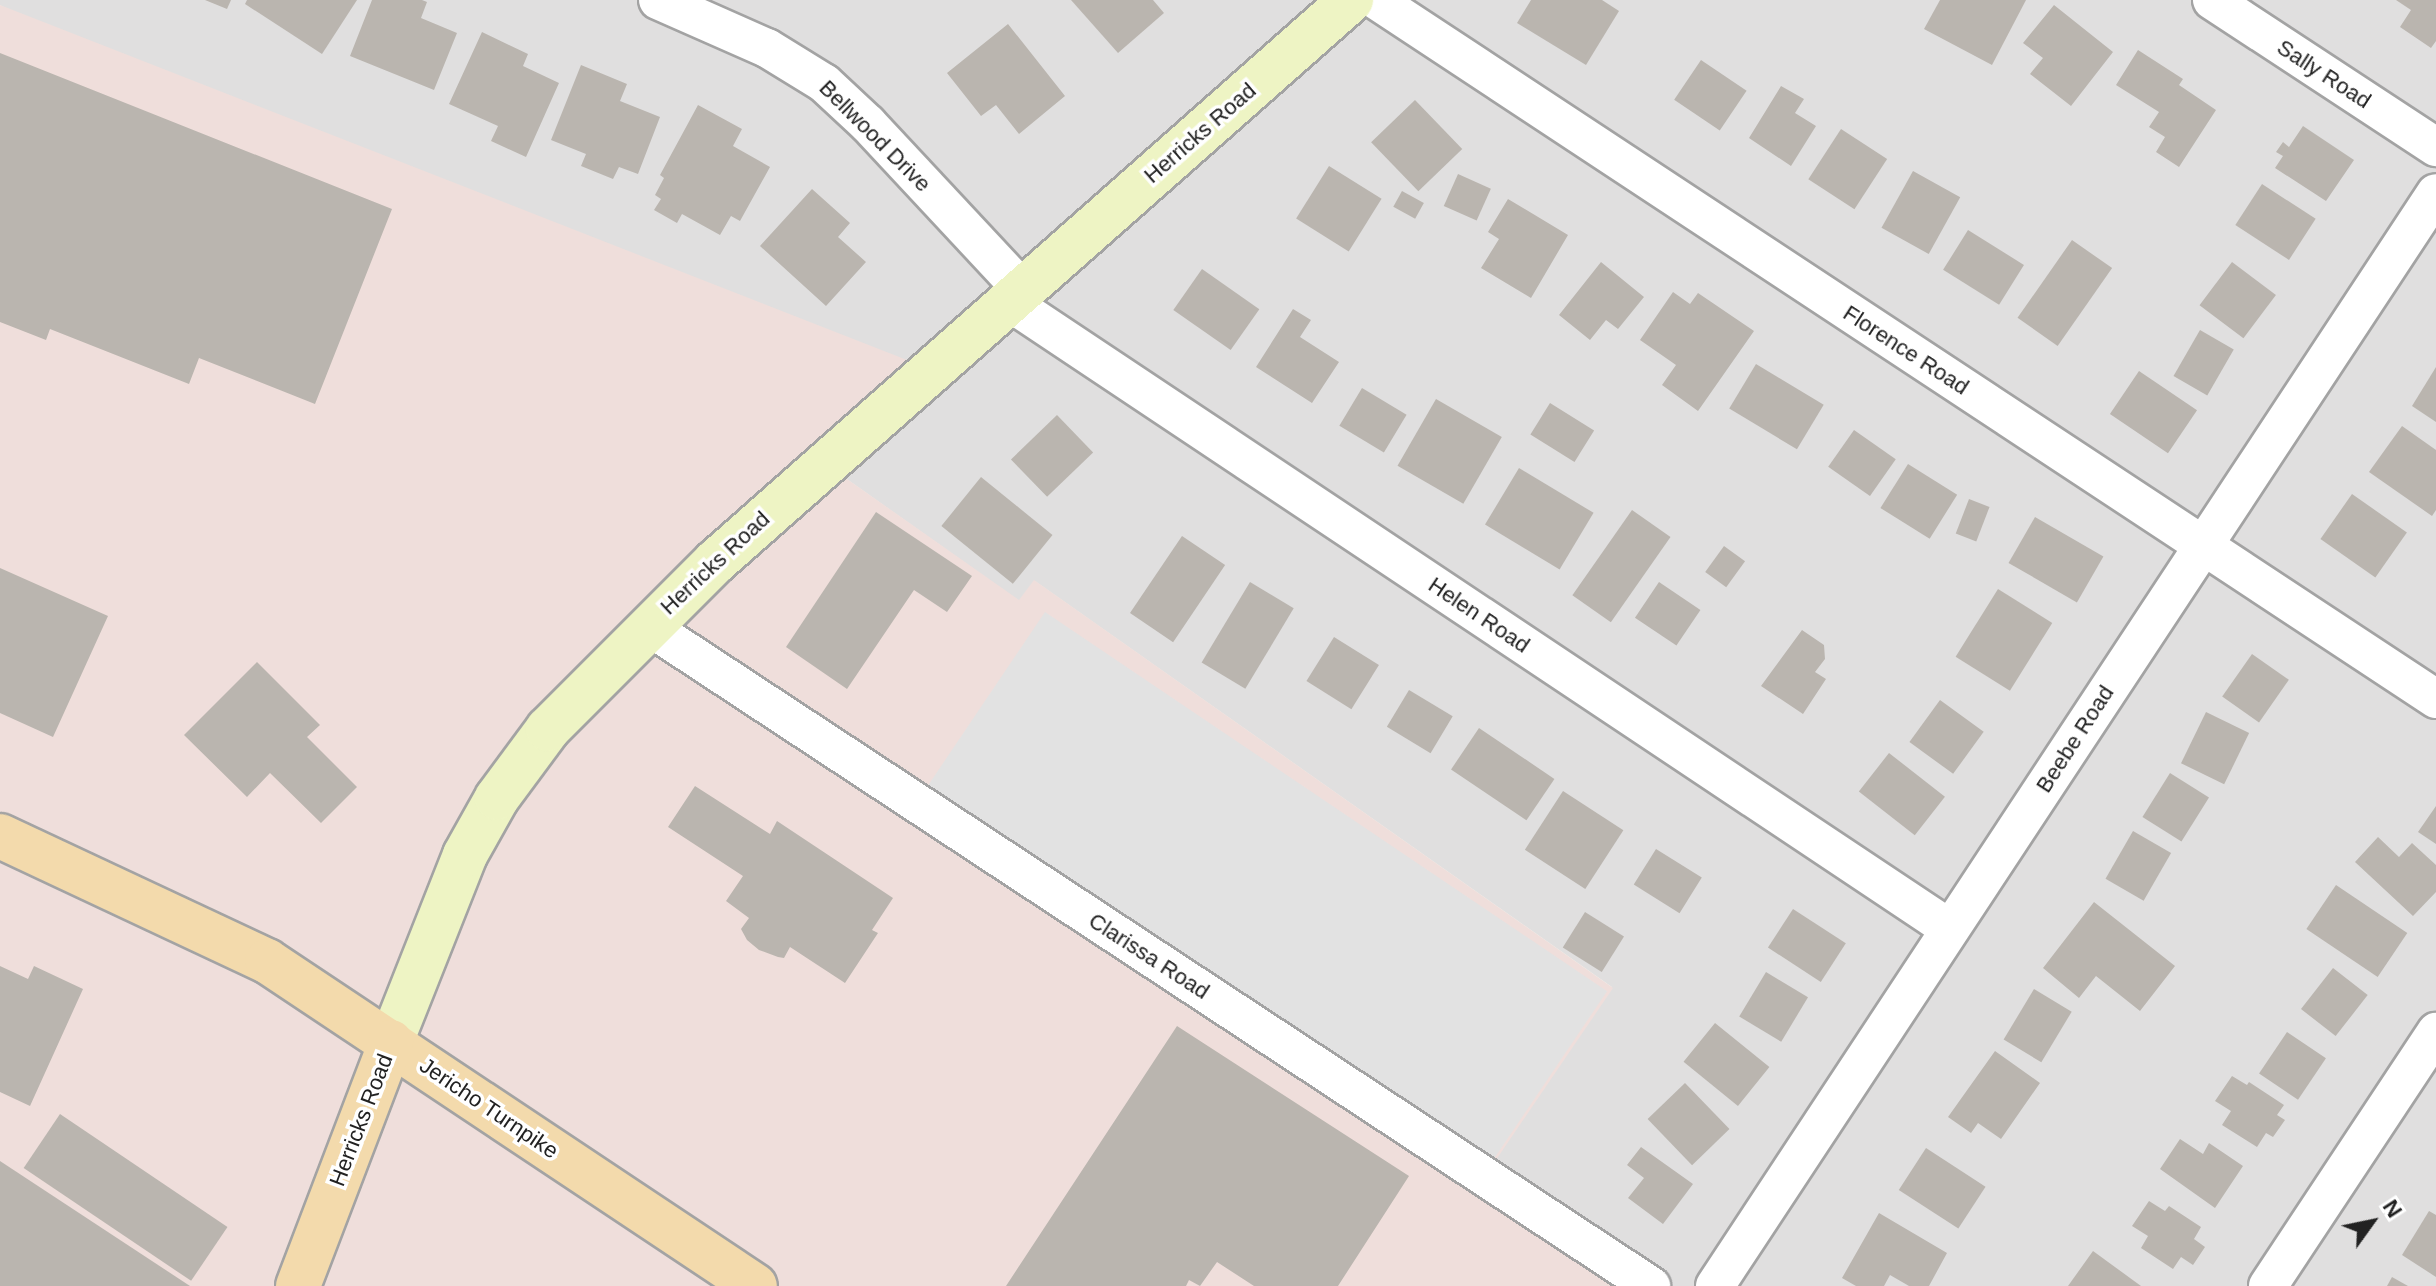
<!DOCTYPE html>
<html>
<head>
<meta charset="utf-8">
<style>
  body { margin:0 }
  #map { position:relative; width:2436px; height:1286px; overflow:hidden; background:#f1efea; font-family:Arial,sans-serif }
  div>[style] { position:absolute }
  .residential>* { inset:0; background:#e0dfdf }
  .commercial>* { inset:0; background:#efdedb }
  .parking>* { inset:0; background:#e2e2e2; transform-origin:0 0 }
  .building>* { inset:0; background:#bab5af; transform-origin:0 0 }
  .roads { filter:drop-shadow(2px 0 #a3a3a3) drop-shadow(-2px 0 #a3a3a3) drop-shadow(0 2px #a3a3a3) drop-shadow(0 -2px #a3a3a3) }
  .minor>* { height:38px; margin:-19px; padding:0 19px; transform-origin:19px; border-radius:19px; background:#fff }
  .secondary>* { height:44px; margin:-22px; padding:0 22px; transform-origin:22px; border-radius:22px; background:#eef4c4 }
  .primary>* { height:44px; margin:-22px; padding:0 22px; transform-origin:22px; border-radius:22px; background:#f3daac }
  span { translate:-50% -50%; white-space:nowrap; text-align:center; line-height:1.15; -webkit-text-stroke:7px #fff; paint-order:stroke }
  .street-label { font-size:22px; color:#222 }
  .north { position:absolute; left:2332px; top:1182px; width:80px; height:80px; -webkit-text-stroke:6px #fff; paint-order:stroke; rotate:57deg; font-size:22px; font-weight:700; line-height:32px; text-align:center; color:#222 }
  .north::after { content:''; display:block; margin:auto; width:28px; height:36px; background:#222; clip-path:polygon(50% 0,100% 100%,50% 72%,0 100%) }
</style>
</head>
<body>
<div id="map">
  <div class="residential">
    <div style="clip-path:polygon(0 0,2436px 0,2436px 1286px,1651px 1286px,1484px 1176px,1612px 987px,1035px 581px,1019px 601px,827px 465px,0 5px)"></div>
  </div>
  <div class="commercial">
    <div style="clip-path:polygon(0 5px,930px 369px,827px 465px,1019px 600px,1034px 580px,1613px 988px,1485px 1176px,1651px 1286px,0 1286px)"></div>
  </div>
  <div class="parking">
    <div style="left:1045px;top:612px;width:678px;height:223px;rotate:34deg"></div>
  </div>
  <div class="building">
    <div style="clip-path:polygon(205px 0,231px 0,227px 9px)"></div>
    <div style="clip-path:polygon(247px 0,357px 0,322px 54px,245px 4px)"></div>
    <div style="clip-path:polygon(372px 0,422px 0,427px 2px,421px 18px,457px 33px,434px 90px,350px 56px)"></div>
    <div style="clip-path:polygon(1071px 0,1153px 0,1164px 13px,1118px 53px)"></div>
    <div style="clip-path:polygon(1531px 0,1602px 0,1619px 11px,1586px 65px,1517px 23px)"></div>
    <div style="clip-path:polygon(1940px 0,2026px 0,1992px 65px,1924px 29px)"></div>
    <div style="clip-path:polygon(2396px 0,2436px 0,2436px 41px,2431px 48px,2400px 27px,2411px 10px)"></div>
    <div style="clip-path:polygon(2054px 5px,2113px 52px,2071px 106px,2030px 74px,2043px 58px,2023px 43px)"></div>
    <div style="clip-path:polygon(1008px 24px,1065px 96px,1019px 134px,996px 105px,981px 116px,947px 73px)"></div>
    <div style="clip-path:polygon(482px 32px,528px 54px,523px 66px,559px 83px,526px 157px,491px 141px,498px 126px,449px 104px)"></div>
    <div style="clip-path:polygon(2138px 50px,2183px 79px,2179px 85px,2216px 110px,2179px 167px,2156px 152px,2165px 137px,2149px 127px,2159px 112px,2116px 85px)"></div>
    <div style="clip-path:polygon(0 53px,392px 209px,315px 404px,199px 358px,189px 384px,50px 329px,46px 340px,0 322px)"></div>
    <div style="left:1701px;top:60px;width:55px;height:48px;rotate:34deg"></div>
    <div style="clip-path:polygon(581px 65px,627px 84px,620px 101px,660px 117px,638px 174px,619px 167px,613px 179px,581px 166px,586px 154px,551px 140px)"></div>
    <div style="clip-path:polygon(1781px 86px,1804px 99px,1795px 113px,1816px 126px,1791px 166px,1749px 138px)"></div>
    <div style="left:1415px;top:100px;width:68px;height:61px;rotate:46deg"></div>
    <div style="clip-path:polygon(698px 105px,742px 129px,733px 146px,770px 167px,740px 221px,731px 216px,720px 235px,682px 214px,677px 223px,654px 210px,661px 199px,655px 195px,664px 178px,660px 175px)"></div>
    <div style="clip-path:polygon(2303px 126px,2354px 160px,2326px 201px,2275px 168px,2283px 156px,2276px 152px,2283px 142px,2289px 147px)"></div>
    <div style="left:1841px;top:129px;width:55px;height:60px;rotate:33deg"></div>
    <div style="left:1329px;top:166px;width:62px;height:62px;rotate:32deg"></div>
    <div style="left:1913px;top:171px;width:54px;height:65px;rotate:29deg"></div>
    <div style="left:1458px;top:174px;width:36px;height:35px;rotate:24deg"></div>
    <div style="left:2262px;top:184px;width:64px;height:49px;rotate:33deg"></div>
    <div style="clip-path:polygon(812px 189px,850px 223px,838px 237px,866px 262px,826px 306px,760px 246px)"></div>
    <div style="left:1402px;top:191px;width:25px;height:18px;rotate:29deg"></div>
    <div style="clip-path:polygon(1508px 199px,1568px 235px,1531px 298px,1481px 268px,1499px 239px,1488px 232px)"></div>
    <div style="left:1968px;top:230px;width:66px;height:47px;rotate:32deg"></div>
    <div style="left:2072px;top:240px;width:49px;height:95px;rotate:35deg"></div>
    <div style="clip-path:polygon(1601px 262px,1644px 297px,1618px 329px,1606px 320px,1590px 340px,1559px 315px)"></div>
    <div style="left:2232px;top:262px;width:55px;height:54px;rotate:37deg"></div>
    <div style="left:1202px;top:269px;width:70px;height:50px;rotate:35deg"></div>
    <div style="clip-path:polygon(1673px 292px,1690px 304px,1698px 293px,1754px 331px,1698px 411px,1662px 385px,1676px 365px,1640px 340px)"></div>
    <div style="clip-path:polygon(1293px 309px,1311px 320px,1300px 337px,1339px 362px,1312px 403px,1256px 367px)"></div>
    <div style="left:2200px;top:330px;width:39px;height:53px;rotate:30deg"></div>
    <div style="left:1756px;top:364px;width:79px;height:52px;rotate:31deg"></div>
    <div style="clip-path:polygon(2436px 367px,2436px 422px,2412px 406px)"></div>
    <div style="left:2139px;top:371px;width:70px;height:52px;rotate:34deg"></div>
    <div style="left:1362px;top:388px;width:52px;height:44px;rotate:31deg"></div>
    <div style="left:1436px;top:399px;width:76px;height:77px;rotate:30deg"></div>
    <div style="left:1550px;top:403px;width:52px;height:37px;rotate:32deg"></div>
    <div style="left:1057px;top:415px;width:52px;height:64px;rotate:46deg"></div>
    <div style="clip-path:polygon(2402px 426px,2436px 450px,2436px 510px,2432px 516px,2369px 472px)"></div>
    <div style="left:1854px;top:430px;width:51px;height:45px;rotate:35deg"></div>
    <div style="left:1908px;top:464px;width:58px;height:52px;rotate:32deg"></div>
    <div style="left:1519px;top:468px;width:87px;height:66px;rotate:31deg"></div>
    <div style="left:981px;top:477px;width:92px;height:63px;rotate:39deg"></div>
    <div style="left:2352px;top:494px;width:67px;height:55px;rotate:35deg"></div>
    <div style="left:1969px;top:499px;width:22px;height:37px;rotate:21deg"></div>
    <div style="left:1632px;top:510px;width:47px;height:104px;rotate:35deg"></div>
    <div style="clip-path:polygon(876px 512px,972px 576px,947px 612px,914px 590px,847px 689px,786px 647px)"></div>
    <div style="left:2035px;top:517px;width:79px;height:53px;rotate:30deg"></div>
    <div style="left:1182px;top:536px;width:52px;height:93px;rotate:34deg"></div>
    <div style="left:1724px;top:546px;width:26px;height:32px;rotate:36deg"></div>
    <div style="clip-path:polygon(0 568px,108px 616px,53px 737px,0 713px)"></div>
    <div style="left:1250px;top:582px;width:51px;height:94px;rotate:31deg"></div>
    <div style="left:1659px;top:582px;width:50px;height:43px;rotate:34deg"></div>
    <div style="left:1998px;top:589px;width:64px;height:80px;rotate:32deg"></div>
    <div style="clip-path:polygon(1802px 630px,1824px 645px,1825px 659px,1815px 672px,1826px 679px,1803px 714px,1761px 686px)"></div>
    <div style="left:1334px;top:637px;width:53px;height:52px;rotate:32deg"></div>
    <div style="left:2252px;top:654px;width:45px;height:52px;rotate:35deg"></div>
    <div style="clip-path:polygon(257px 662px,320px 725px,307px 737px,357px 787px,321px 823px,270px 773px,247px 797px,184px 735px)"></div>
    <div style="left:1409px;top:690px;width:51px;height:43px;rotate:31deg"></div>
    <div style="left:1940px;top:700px;width:54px;height:52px;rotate:36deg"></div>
    <div style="left:2206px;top:712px;width:48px;height:57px;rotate:26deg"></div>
    <div style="left:1479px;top:728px;width:91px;height:50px;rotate:34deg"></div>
    <div style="left:1889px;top:753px;width:71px;height:49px;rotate:38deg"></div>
    <div style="left:2170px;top:773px;width:46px;height:52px;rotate:32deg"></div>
    <div style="clip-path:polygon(695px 786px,770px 834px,777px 821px,893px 898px,872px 930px,878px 933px,845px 983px,790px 947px,784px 958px,778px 957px,759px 950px,747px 940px,741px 929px,749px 918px,726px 901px,743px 876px,668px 827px)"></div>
    <div style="left:1563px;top:791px;width:72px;height:70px;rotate:33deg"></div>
    <div style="clip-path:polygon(2436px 806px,2436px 844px,2418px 832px)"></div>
    <div style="left:2133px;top:831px;width:44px;height:55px;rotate:30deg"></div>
    <div style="clip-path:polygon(2378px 837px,2399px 857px,2412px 843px,2436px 865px,2436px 892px,2413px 916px,2355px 862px)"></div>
    <div style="left:1656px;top:849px;width:54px;height:42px;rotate:32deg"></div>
    <div style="left:2336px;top:885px;width:86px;height:53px;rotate:34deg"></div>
    <div style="clip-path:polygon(2094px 902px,2175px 966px,2140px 1011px,2096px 976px,2079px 998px,2043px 968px)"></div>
    <div style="left:1793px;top:909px;width:63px;height:46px;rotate:33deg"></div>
    <div style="left:1585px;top:912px;width:46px;height:42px;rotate:32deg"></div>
    <div style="clip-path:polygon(0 966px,28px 979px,34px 966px,83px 989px,30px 1106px,0 1092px)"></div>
    <div style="left:2333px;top:968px;width:44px;height:52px;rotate:38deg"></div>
    <div style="left:1766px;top:972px;width:49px;height:52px;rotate:31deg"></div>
    <div style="left:2034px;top:989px;width:44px;height:59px;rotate:31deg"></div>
    <div style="left:1715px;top:1023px;width:70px;height:50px;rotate:39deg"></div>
    <div style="clip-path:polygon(1177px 1026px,1409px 1176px,1338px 1286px,1254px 1286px,1217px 1262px,1200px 1286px,1189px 1280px,1186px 1286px,1006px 1286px)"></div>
    <div style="left:2287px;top:1032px;width:47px;height:50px;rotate:34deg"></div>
    <div style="clip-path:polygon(1995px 1051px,2040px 1083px,2001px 1139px,1978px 1123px,1971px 1133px,1948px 1117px)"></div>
    <div style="clip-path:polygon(2232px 1076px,2247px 1085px,2249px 1082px,2284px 1105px,2277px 1115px,2285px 1120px,2273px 1137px,2266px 1133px,2257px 1147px,2222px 1125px,2231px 1111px,2215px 1101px)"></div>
    <div style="left:1685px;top:1083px;width:64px;height:52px;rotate:46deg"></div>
    <div style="left:60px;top:1114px;width:202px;height:65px;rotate:34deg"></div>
    <div style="clip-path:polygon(2180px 1139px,2203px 1154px,2209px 1143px,2243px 1166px,2215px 1208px,2160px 1169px)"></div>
    <div style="clip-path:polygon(1641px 1147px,1693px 1184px,1663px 1224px,1628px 1198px,1644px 1178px,1627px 1165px)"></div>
    <div style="left:1926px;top:1148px;width:71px;height:50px;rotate:33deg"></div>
    <div style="clip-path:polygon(0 1161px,190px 1286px,0 1286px)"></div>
    <div style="clip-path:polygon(2149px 1201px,2165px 1211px,2169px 1206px,2201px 1227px,2194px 1239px,2205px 1247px,2193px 1265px,2181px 1257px,2173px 1269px,2141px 1248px,2148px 1236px,2132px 1226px)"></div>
    <div style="clip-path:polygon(2429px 1211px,2436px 1215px,2436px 1277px,2402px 1255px)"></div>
    <div style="clip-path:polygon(1879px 1213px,1947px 1253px,1929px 1286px,1909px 1286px,1890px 1275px,1884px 1286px,1856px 1286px,1842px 1278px)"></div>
    <div style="clip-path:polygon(2093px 1251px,2141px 1286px,2068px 1286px)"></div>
    <div style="clip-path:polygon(2392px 1277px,2408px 1286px,2387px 1286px)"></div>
  </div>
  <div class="roads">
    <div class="minor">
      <div style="left:658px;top:0;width:119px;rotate:23.8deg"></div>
      <div style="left:767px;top:48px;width:67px;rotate:31.6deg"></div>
      <div style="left:824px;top:83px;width:60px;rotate:43deg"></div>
      <div style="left:868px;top:124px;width:226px;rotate:47deg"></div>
      <div style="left:1376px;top:0;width:1270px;rotate:33.4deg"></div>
      <div style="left:2212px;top:0;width:268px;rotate:33.3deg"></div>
      <div style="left:1008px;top:301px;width:1132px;rotate:33.69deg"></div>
      <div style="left:648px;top:626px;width:1201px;rotate:33.35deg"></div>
      <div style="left:1715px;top:1286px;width:1309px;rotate:-56.59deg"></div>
      <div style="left:2268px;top:1286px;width:305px;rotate:-56.5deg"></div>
    </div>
    <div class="secondary">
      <div style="left:391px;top:1042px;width:201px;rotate:-68.4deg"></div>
      <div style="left:465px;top:855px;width:65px;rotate:-60.7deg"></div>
      <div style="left:497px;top:798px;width:86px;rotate:-53.5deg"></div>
      <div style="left:548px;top:729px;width:236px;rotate:-45deg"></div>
      <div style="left:715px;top:562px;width:849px;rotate:-41.47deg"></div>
    </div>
    <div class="primary">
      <div style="left:0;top:836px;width:295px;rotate:25.1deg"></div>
      <div style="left:267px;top:961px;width:586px;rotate:33.66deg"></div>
      <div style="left:298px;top:1286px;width:261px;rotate:-69.1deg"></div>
    </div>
  </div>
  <div class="street-label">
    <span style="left:2324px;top:74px;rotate:33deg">Sally Road</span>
    <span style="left:1200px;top:133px;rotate:-41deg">Herricks Road</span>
    <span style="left:875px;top:136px;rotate:45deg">Bellwood Drive</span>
    <span style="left:1906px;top:350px;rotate:33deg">Florence Road</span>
    <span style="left:715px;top:563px;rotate:-43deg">Herricks Road</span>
    <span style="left:1479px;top:615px;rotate:34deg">Helen Road</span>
    <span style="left:2075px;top:739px;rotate:-57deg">Beebe Road</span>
    <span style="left:1149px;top:956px;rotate:33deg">Clarissa Road</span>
    <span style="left:489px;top:1108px;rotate:34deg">Jericho Turnpike</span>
    <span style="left:361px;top:1120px;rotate:-69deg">Herricks Road</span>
  </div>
  <div class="north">N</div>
</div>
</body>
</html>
